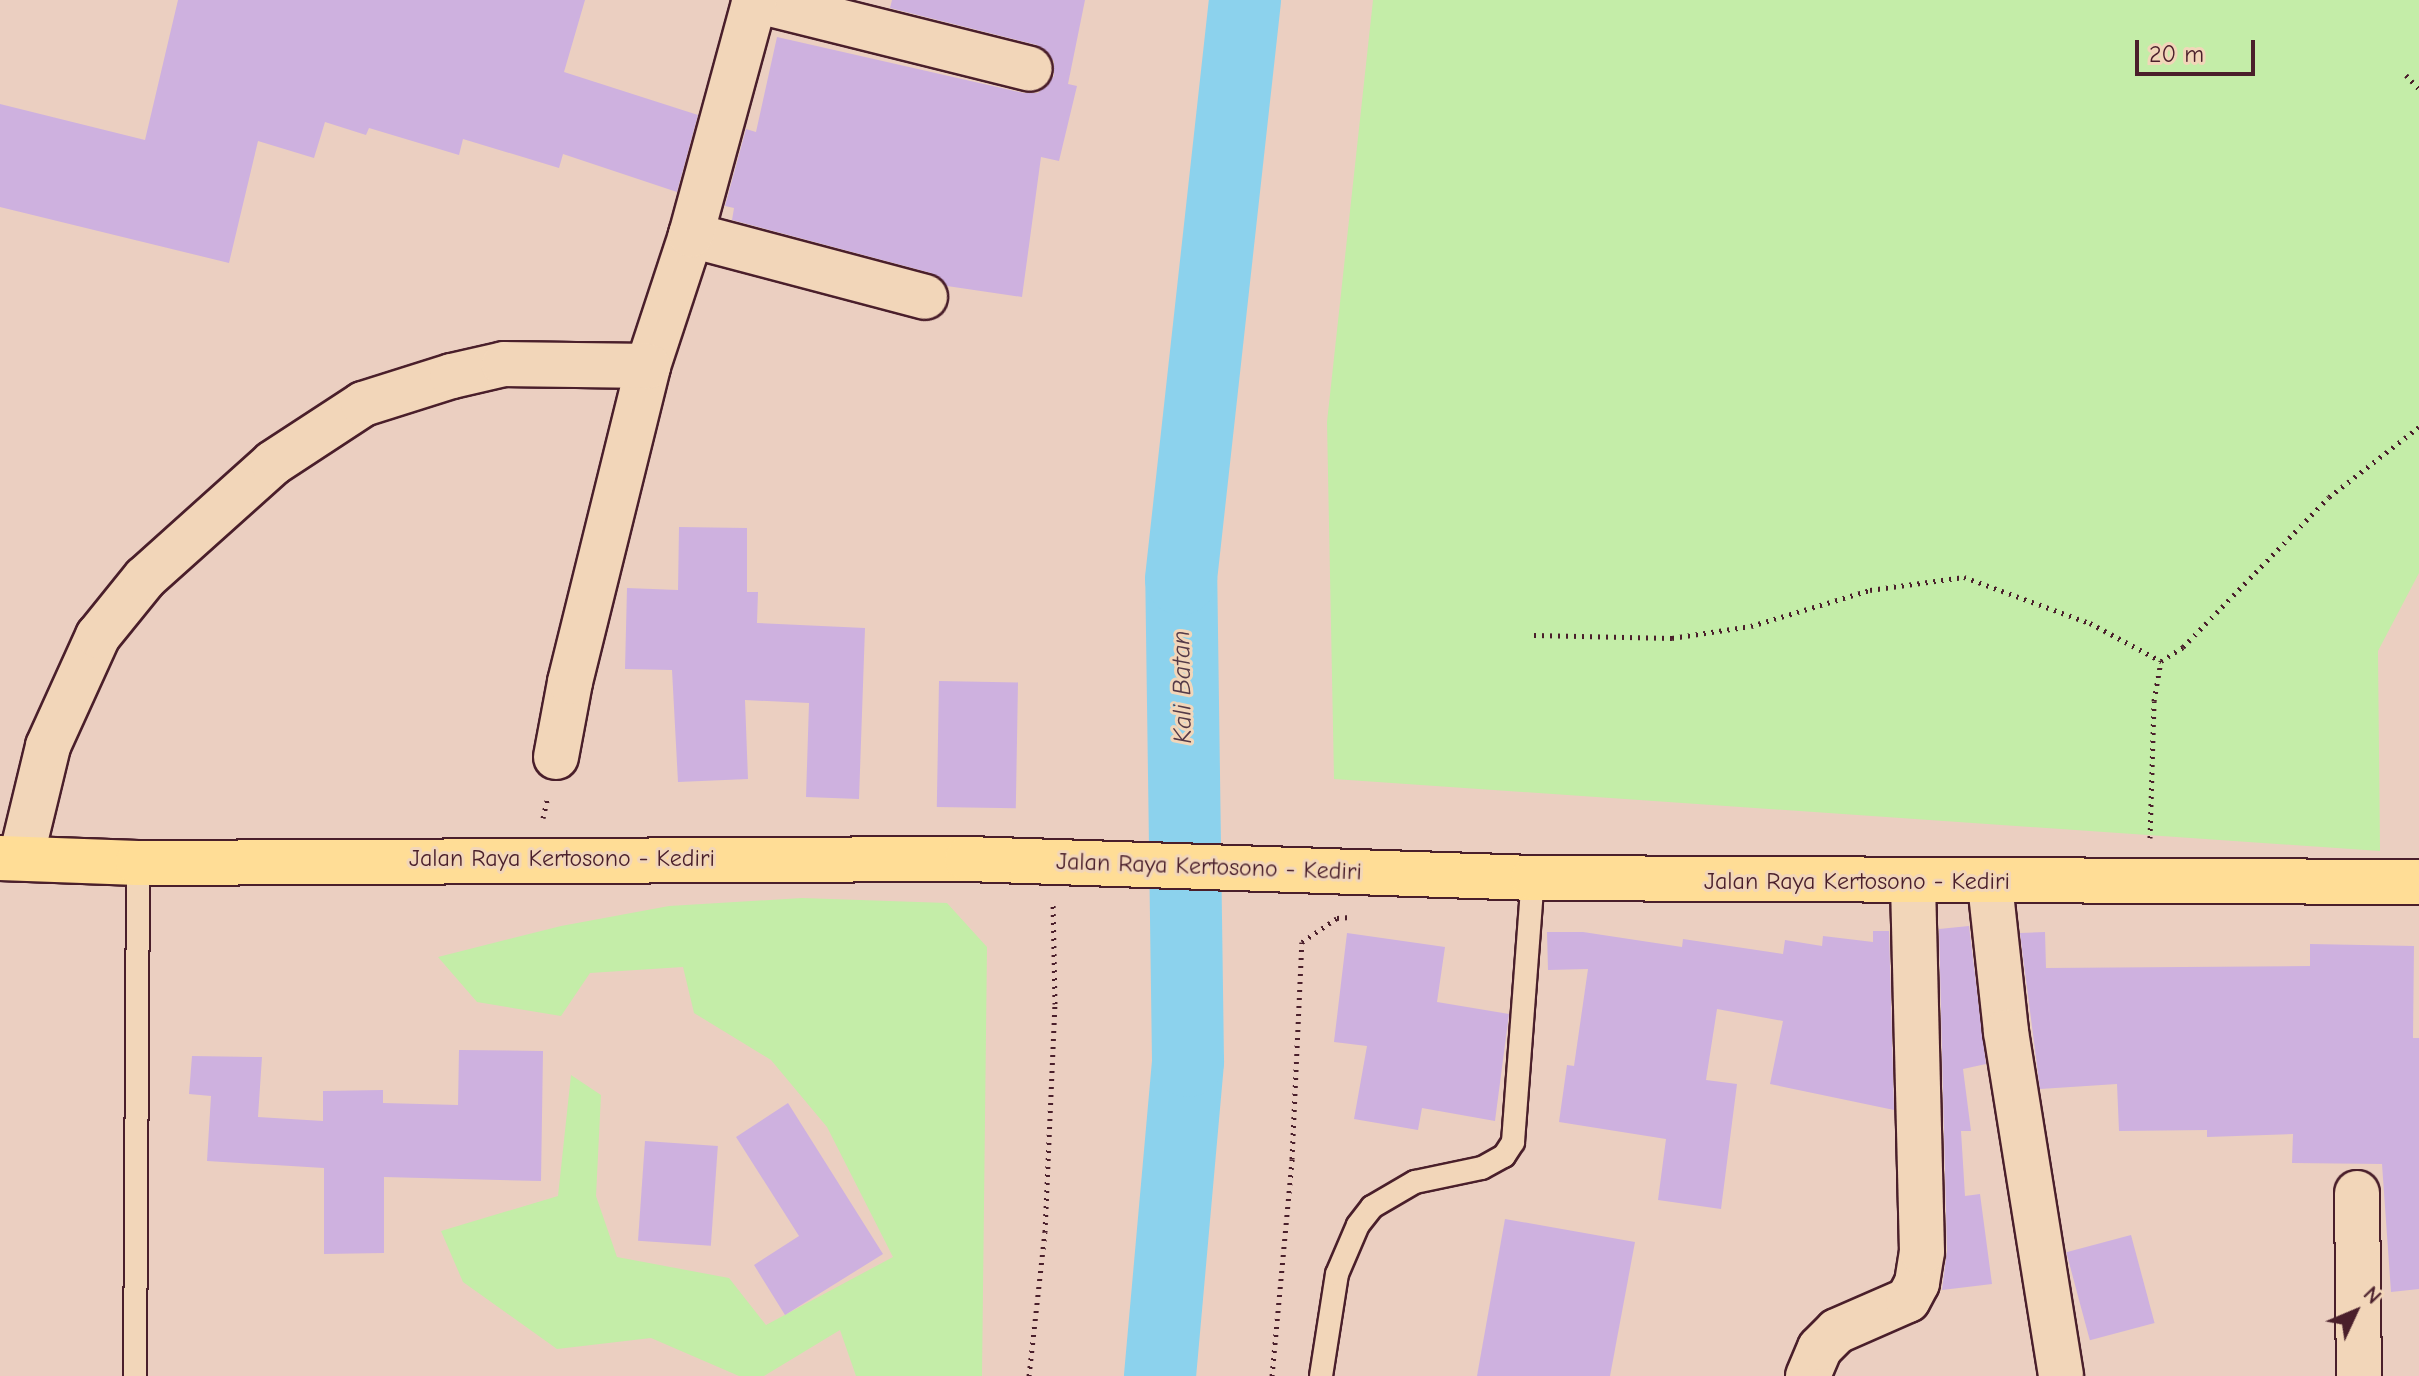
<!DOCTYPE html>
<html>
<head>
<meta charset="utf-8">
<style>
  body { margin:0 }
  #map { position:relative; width:2419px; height:1376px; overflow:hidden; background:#ebcfc1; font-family:"Comic Neue",sans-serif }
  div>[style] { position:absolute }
  .green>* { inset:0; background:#c4eda8 }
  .river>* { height:72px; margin:-36px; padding:0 36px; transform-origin:36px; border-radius:36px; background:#8cd2ed }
  .building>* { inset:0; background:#ceb1df; transform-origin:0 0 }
  .path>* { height:5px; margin-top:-2.5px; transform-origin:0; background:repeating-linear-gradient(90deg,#4a1f2b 0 2px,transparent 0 8px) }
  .roads { filter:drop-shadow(2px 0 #4a1f2b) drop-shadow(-2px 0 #4a1f2b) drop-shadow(0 2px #4a1f2b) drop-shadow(0 -2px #4a1f2b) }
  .service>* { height:22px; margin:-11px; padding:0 11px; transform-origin:11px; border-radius:11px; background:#f2d6b9 }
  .minor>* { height:44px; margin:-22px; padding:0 22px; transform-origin:22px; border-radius:22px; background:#f2d6b9 }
  .trunk>* { height:44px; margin:-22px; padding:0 22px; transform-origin:22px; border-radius:22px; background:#ffdd96 }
  span { translate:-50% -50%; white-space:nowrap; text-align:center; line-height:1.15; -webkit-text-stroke:6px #f2d6b9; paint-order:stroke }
  .street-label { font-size:24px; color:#4a1f2b }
  .water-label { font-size:26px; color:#543a48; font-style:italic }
  .north { position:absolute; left:2315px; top:1272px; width:80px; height:80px; -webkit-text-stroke:6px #f2d6b9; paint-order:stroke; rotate:46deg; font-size:22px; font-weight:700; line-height:32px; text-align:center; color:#4a1f2b }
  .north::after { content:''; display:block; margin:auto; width:28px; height:36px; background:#4a1f2b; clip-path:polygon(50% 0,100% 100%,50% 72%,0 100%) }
  .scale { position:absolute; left:2135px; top:40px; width:120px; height:36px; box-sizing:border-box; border:4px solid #4a1f2b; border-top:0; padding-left:10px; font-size:24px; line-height:28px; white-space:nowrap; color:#4a1f2b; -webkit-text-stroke:6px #f2d6b9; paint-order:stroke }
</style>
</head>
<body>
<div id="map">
  <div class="green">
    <div style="clip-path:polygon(1373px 0,2419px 0,2419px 573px,2378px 651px,2380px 851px,1334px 779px,1327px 422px)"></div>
    <div style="clip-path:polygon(802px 898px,947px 903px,987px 947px,982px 1376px,856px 1376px,840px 1330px,764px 1376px,739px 1376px,651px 1338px,557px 1349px,463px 1282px,441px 1231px,558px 1196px,571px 1075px,601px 1095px,596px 1196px,617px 1257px,729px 1278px,766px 1325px,893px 1257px,827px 1127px,771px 1060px,694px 1013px,683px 967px,590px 973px,561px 1016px,477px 1002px,438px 957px,561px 926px,669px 906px)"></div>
  </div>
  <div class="river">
    <div style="left:1160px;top:1376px;width:316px;rotate:-84.9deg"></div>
    <div style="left:1188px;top:1061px;width:482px;rotate:-90.8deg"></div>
    <div style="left:1181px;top:579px;width:583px;rotate:-83.69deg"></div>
  </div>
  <div class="building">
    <div style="clip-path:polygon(178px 0,585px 0,564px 72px,698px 115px,677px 192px,563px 154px,559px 168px,463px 139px,459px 155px,369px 128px,366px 135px,325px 122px,314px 158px,258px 141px,229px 263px,0 207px,0 104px,145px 140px)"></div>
    <div style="clip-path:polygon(892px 0,1085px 0,1068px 84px,1077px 86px,1059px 161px,1041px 157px,1022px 297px,947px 286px,931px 273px,732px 220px,734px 208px,725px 206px,746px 129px,756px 132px,777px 37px,1024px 93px,1038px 93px,1054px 76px,1054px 61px,1037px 45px,890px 8px)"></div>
    <div style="clip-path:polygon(679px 527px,747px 528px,747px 592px,758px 592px,757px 623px,865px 628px,859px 799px,806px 797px,809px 703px,745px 700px,748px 779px,678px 782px,672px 670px,625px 669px,627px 588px,678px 590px)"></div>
    <div style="left:939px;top:681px;width:79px;height:126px;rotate:1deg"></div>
    <div style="clip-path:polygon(1969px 926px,1986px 1064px,1963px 1069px,1971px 1131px,1961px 1131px,1965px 1196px,1980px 1194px,1992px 1284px,1942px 1290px,1947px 1251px,1939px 929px)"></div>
    <div style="clip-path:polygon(1873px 931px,1889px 931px,1894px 1110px,1770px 1084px,1783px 1021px,1717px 1009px,1706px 1080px,1737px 1084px,1721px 1209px,1658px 1200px,1666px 1139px,1559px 1122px,1567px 1065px,1574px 1066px,1588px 969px,1548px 970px,1547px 932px,1583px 932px,1682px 947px,1683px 939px,1783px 954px,1785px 940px,1822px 946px,1823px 936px,1873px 942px)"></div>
    <div style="clip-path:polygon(2045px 932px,2046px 968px,2310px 966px,2310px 944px,2414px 946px,2413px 1038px,2419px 1038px,2419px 1289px,2391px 1292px,2382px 1164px,2292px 1163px,2293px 1134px,2207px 1137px,2207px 1130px,2119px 1131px,2117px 1084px,2040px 1089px,2020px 933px)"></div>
    <div style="clip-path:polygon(1347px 933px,1445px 947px,1437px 1002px,1509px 1014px,1495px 1121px,1422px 1108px,1418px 1130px,1354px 1119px,1367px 1046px,1334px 1042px)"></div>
    <div style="clip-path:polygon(459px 1050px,543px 1051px,541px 1181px,384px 1177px,384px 1253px,324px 1254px,324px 1168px,207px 1161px,211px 1096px,189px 1094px,192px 1056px,262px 1057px,258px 1117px,323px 1121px,323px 1091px,383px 1090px,383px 1103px,458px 1105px)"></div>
    <div style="clip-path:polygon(788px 1103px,883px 1254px,785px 1315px,754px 1265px,799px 1236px,736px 1137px)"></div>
    <div style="left:645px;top:1141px;width:73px;height:100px;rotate:4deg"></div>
    <div style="clip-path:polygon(1505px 1219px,1635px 1242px,1610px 1376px,1477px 1376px)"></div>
    <div style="left:2131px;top:1235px;width:91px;height:67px;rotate:75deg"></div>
  </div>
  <div class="path">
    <div style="left:2406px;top:75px;width:19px;rotate:47deg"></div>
    <div style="left:1534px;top:635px;width:138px;rotate:1.2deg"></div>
    <div style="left:1672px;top:638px;width:80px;rotate:-8.6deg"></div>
    <div style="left:1751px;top:626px;width:124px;rotate:-16.8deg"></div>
    <div style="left:1870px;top:590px;width:95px;rotate:-7.9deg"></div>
    <div style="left:1964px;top:577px;width:134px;rotate:20.1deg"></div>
    <div style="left:2090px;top:623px;width:81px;rotate:28.2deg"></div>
    <div style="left:543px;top:818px;width:22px;rotate:-77deg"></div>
    <div style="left:2150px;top:838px;width:137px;rotate:-88.3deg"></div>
    <div style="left:2154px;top:701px;width:41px;rotate:-80.1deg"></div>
    <div style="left:2161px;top:661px;width:26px;rotate:-32deg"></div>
    <div style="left:2183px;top:647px;width:209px;rotate:-45.8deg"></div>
    <div style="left:2329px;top:497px;width:114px;rotate:-37.9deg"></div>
    <div style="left:1029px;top:1376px;width:145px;rotate:-83.7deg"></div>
    <div style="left:1045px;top:1232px;width:228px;rotate:-87.5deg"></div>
    <div style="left:1055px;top:1004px;width:100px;rotate:-91.1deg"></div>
    <div style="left:1272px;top:1376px;width:218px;rotate:-84.7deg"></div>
    <div style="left:1292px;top:1159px;width:217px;rotate:-87.4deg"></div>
    <div style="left:1302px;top:942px;width:42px;rotate:-34.4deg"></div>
    <div style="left:1337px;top:918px;width:13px;rotate:-4deg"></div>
  </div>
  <div class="roads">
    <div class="service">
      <div style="left:135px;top:1376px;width:513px;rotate:-89.66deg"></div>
      <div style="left:1321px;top:1376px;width:103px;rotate:-81.1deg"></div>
      <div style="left:1337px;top:1274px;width:53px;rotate:-66.8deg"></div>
      <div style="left:1358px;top:1225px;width:23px;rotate:-52deg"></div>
      <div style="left:1372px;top:1207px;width:50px;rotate:-30.2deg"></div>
      <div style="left:1415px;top:1182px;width:68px;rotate:-11.8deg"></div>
      <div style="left:1482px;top:1168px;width:25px;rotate:-29deg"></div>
      <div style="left:1504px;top:1156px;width:17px;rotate:-57deg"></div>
      <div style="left:1513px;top:1142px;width:265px;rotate:-85.7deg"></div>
    </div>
    <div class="minor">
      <div style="left:754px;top:0;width:284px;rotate:14deg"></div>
      <div style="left:691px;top:235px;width:242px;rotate:14.8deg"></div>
      <div style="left:556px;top:757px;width:76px;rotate:-79.4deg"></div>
      <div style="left:570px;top:682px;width:325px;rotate:-76.1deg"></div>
      <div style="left:648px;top:366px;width:138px;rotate:-71.8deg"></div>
      <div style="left:691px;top:235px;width:244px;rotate:-74.8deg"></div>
      <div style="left:21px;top:858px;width:115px;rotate:-76.4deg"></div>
      <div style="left:48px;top:746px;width:121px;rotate:-65.6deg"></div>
      <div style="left:98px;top:636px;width:75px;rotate:-51deg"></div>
      <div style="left:145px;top:578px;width:172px;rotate:-41.9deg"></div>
      <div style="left:273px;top:463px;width:108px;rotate:-33.2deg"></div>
      <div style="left:363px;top:404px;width:93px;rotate:-17.5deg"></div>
      <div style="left:452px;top:376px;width:53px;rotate:-13deg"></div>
      <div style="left:504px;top:364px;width:144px;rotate:0.8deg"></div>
      <div style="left:1990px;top:884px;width:149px;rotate:83.8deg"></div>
      <div style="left:2006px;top:1032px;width:348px;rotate:80.9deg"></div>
      <div style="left:2357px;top:1193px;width:183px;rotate:89.4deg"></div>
      <div style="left:1808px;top:1376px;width:30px;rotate:-67deg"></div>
      <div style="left:1820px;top:1348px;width:24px;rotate:-45deg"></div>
      <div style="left:1837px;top:1331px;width:77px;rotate:-23.6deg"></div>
      <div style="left:1908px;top:1300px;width:19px;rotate:-62deg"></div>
      <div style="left:1917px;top:1283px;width:31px;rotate:-81deg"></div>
      <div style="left:1922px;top:1252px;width:368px;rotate:-91.4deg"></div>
    </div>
    <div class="trunk">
      <div style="left:0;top:858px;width:138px;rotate:2.1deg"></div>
      <div style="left:138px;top:863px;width:829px;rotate:-0.28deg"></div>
      <div style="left:967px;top:859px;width:566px;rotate:1.92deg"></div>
      <div style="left:1533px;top:878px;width:886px;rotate:0.26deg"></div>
    </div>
  </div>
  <div class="street-label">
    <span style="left:562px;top:859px">Jalan Raya Kertosono - Kediri</span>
    <span style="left:1209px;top:867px;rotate:2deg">Jalan Raya Kertosono - Kediri</span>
    <span style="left:1857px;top:882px">Jalan Raya Kertosono - Kediri</span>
  </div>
  <div class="water-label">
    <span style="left:1183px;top:687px;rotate:-91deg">Kali Batan</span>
  </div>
  <div class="north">N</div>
  <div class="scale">20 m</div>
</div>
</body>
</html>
